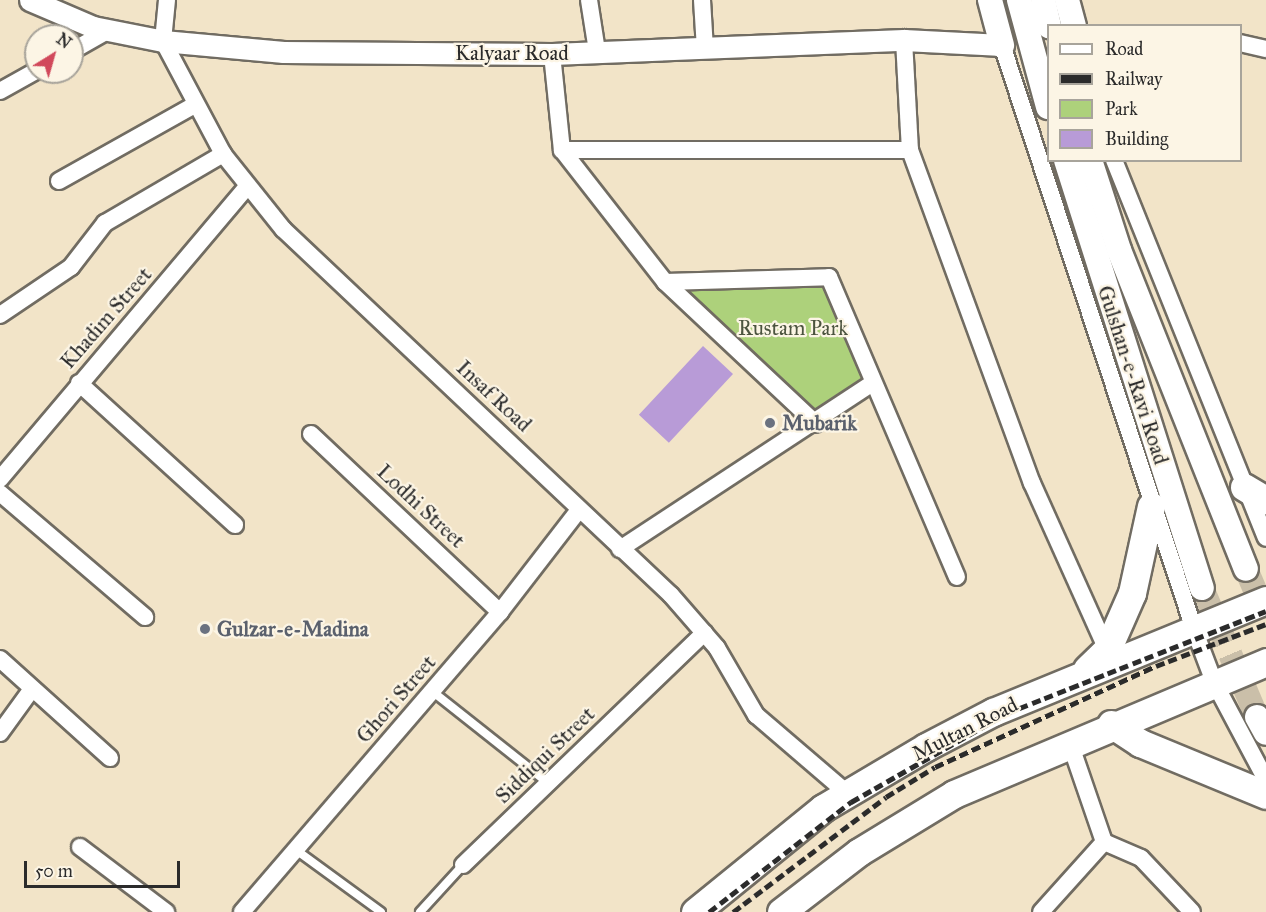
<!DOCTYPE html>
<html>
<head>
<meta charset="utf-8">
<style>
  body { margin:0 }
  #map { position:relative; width:1266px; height:912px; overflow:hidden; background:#f2e4c8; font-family:"IM FELL Great Primer",serif }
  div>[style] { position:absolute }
  .green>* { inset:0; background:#add17b }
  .building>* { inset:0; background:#b89bd7; transform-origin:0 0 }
  .secondary-tunnel>* { height:24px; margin-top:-12px; transform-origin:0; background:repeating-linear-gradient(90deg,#cabfa9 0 24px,transparent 0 36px) }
  .roads { filter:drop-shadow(2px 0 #716c62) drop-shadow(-2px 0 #716c62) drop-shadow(0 2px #716c62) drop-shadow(0 -2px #716c62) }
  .service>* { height:8px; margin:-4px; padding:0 4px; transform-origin:4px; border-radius:4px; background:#fff }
  .minor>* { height:16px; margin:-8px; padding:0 8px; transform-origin:8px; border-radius:8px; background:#fff }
  .tertiary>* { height:21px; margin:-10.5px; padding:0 10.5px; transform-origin:10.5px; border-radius:10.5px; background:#fff }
  .secondary>* { height:24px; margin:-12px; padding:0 12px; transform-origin:12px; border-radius:12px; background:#fff }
  .primary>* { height:27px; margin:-13.5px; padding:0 13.5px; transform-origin:13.5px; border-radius:13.5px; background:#fff }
  .rail>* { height:4.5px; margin-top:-2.25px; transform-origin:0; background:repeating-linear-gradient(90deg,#2b2b2b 0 9px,transparent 0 13.5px) }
  .dots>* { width:16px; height:16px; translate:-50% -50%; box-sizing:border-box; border:3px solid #fcf5e5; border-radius:50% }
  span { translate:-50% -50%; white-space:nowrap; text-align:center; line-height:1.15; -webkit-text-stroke:4.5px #fcf5e5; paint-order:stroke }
  .street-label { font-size:21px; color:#2b2b2b }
  .park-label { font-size:21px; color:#4c543f }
  .worship-label { font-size:21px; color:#5b616d; font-weight:700 }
  .left { translate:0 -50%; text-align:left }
  .legend { position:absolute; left:1047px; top:24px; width:195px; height:138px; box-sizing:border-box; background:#fcf5e5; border:2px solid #a8a49b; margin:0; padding:8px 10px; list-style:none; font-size:18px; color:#2b2b2b }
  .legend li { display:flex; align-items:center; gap:12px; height:30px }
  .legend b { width:30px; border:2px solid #a8a49b }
  .north { position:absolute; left:24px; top:24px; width:60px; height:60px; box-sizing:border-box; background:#fcf5e5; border:2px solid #a8a49b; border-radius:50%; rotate:37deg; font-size:16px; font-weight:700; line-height:24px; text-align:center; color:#2b2b2b }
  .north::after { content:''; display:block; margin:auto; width:21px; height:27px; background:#d1495b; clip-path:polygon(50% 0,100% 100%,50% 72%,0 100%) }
  .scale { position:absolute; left:24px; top:861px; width:156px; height:27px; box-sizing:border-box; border:3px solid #2b2b2b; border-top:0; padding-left:8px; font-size:18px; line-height:21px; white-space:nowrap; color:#2b2b2b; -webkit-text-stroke:4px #fcf5e5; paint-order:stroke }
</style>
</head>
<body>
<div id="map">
  <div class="green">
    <div style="clip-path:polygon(829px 277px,871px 384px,812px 420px,665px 282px)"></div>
  </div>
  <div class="building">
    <div style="left:703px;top:346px;width:41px;height:94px;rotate:43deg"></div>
  </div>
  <div class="secondary-tunnel">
    <div style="left:1246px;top:569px;width:51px;rotate:66.9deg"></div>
    <div style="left:1202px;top:588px;width:140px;rotate:66.9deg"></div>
  </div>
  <div class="roads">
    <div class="service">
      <div style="left:432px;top:691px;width:148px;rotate:38.4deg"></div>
      <div style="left:296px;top:850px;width:105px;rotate:36.1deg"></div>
      <div style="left:420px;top:912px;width:64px;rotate:-47.5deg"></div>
    </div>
    <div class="minor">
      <div style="left:167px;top:0;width:41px;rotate:95.6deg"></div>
      <div style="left:163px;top:41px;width:128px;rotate:62deg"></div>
      <div style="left:223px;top:154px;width:96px;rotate:51.3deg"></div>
      <div style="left:283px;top:229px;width:533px;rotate:43.33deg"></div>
      <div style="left:671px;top:595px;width:70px;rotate:49deg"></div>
      <div style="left:717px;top:648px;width:78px;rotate:59.8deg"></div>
      <div style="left:756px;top:715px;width:120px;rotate:40.6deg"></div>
      <div style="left:589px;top:0;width:52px;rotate:81.1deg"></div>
      <div style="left:702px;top:0;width:49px;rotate:86.5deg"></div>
      <div style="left:904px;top:40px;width:110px;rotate:86.9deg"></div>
      <div style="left:1240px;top:43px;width:27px;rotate:13deg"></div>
      <div style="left:1002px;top:45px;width:615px;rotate:71.8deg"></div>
      <div style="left:1194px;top:629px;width:57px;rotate:69.3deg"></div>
      <div style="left:1214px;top:682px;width:111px;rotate:62deg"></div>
      <div style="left:72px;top:51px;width:43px;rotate:-29.6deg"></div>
      <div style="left:552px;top:54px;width:97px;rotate:84.1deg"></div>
      <div style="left:562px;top:150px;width:167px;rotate:52deg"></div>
      <div style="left:665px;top:282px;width:207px;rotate:43.2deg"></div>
      <div style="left:0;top:91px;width:41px;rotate:-29.1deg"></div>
      <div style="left:562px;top:150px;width:348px"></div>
      <div style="left:910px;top:150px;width:355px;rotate:69.9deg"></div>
      <div style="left:1032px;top:483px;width:183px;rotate:65.8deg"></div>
      <div style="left:1114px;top:160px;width:407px;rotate:68.1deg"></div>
      <div style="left:59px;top:181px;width:157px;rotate:-29.3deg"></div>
      <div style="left:665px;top:282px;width:164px;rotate:-1.7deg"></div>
      <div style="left:829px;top:277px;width:326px;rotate:66.9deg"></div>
      <div style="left:0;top:315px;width:86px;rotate:-34.1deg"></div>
      <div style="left:71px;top:267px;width:56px;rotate:-52.3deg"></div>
      <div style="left:105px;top:223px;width:137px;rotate:-30.3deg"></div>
      <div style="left:79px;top:383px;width:211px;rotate:42.3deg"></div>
      <div style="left:311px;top:434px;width:260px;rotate:43.3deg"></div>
      <div style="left:0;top:479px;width:382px;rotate:-49.8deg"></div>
      <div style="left:0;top:493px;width:191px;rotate:40.5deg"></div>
      <div style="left:620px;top:549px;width:300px;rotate:-33.3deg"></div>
      <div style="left:0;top:659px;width:148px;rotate:42deg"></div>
      <div style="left:0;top:733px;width:54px;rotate:-54deg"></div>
      <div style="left:1104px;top:842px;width:40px;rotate:23.4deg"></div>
      <div style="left:1141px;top:858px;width:74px;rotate:46.6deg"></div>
      <div style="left:80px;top:847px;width:108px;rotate:37.1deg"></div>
      <div style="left:463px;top:865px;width:335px;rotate:-43.9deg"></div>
      <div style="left:242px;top:912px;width:396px;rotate:-49.3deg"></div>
      <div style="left:500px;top:612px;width:128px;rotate:-52.3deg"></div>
      <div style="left:1041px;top:912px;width:94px;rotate:-48deg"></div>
      <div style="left:1104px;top:842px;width:105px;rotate:-109deg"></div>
    </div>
    <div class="tertiary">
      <div style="left:30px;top:0;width:69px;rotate:23.2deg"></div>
      <div style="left:93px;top:27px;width:71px;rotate:11.3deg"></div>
      <div style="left:163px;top:41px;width:121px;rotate:5.2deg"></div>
      <div style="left:283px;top:52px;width:269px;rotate:0.4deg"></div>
      <div style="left:552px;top:54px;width:352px;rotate:-2.3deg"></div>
      <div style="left:904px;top:40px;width:98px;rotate:2.9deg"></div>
    </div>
    <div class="secondary">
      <div style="left:990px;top:0;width:47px;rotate:75.1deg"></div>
      <div style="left:1019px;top:0;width:111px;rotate:74.8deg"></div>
      <div style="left:1043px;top:0;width:27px;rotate:77deg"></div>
      <div style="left:1067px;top:0;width:27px;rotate:75deg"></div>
      <div style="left:1066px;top:160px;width:449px;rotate:72.4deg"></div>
      <div style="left:1090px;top:160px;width:95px;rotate:72.1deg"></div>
      <div style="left:1119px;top:250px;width:343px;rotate:68.3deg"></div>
      <div style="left:1257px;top:717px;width:18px;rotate:61deg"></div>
    </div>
    <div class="primary">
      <div style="left:1244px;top:487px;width:26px;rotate:31deg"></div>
      <div style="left:1087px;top:669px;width:28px;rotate:-44deg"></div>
      <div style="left:1107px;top:650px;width:62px;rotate:-66.3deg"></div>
      <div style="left:1132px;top:593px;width:89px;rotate:-77.7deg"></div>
      <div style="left:1111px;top:724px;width:35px;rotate:33deg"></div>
      <div style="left:1140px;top:743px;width:136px;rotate:22.4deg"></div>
      <div style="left:695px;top:912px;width:165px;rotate:-39.1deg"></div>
      <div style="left:823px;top:808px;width:120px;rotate:-30.6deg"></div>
      <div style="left:926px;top:747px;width:76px;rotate:-27.6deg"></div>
      <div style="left:993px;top:712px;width:295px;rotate:-22.3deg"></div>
      <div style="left:781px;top:912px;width:98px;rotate:-37.6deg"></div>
      <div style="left:859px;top:852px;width:111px;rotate:-31.4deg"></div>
      <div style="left:954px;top:794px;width:339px;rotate:-22.9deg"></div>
    </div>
  </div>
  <div class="rail">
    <div style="left:709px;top:912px;width:180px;rotate:-37.8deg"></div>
    <div style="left:851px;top:802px;width:180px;rotate:-29.7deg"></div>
    <div style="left:1007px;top:713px;width:278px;rotate:-21.5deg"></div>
    <div style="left:733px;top:912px;width:191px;rotate:-36.9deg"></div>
    <div style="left:886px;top:797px;width:57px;rotate:-31.5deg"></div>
    <div style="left:935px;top:767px;width:243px;rotate:-24.6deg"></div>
    <div style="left:1156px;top:666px;width:118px;rotate:-20.9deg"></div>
  </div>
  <div class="dots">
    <div style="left:770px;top:423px;background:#6b7280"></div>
    <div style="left:205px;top:629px;background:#6b7280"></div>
  </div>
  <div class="street-label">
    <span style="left:512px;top:53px">Kalyaar Road</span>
    <span style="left:106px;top:318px;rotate:-49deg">Khadim Street</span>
    <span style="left:1133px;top:375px;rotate:72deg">Gulshan-e-Ravi Road</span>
    <span style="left:494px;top:396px;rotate:43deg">Insaf Road</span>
    <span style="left:421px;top:506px;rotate:43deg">Lodhi Street</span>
    <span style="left:396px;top:699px;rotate:-49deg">Ghori Street</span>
    <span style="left:965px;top:729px;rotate:-27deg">Multan Road</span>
    <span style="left:545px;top:755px;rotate:-44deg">Siddiqui Street</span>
  </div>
  <div class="park-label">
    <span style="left:793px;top:328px">Rustam Park</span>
  </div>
  <div class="worship-label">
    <span class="left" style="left:782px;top:423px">Mubarik</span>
    <span class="left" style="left:217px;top:629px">Gulzar-e-Madina</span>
  </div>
  <ul class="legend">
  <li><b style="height:8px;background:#fff"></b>Road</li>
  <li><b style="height:8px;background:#2b2b2b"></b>Railway</li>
  <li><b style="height:16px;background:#add17b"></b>Park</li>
  <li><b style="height:16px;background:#b89bd7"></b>Building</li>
  </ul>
  <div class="north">N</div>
  <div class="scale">50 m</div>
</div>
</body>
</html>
